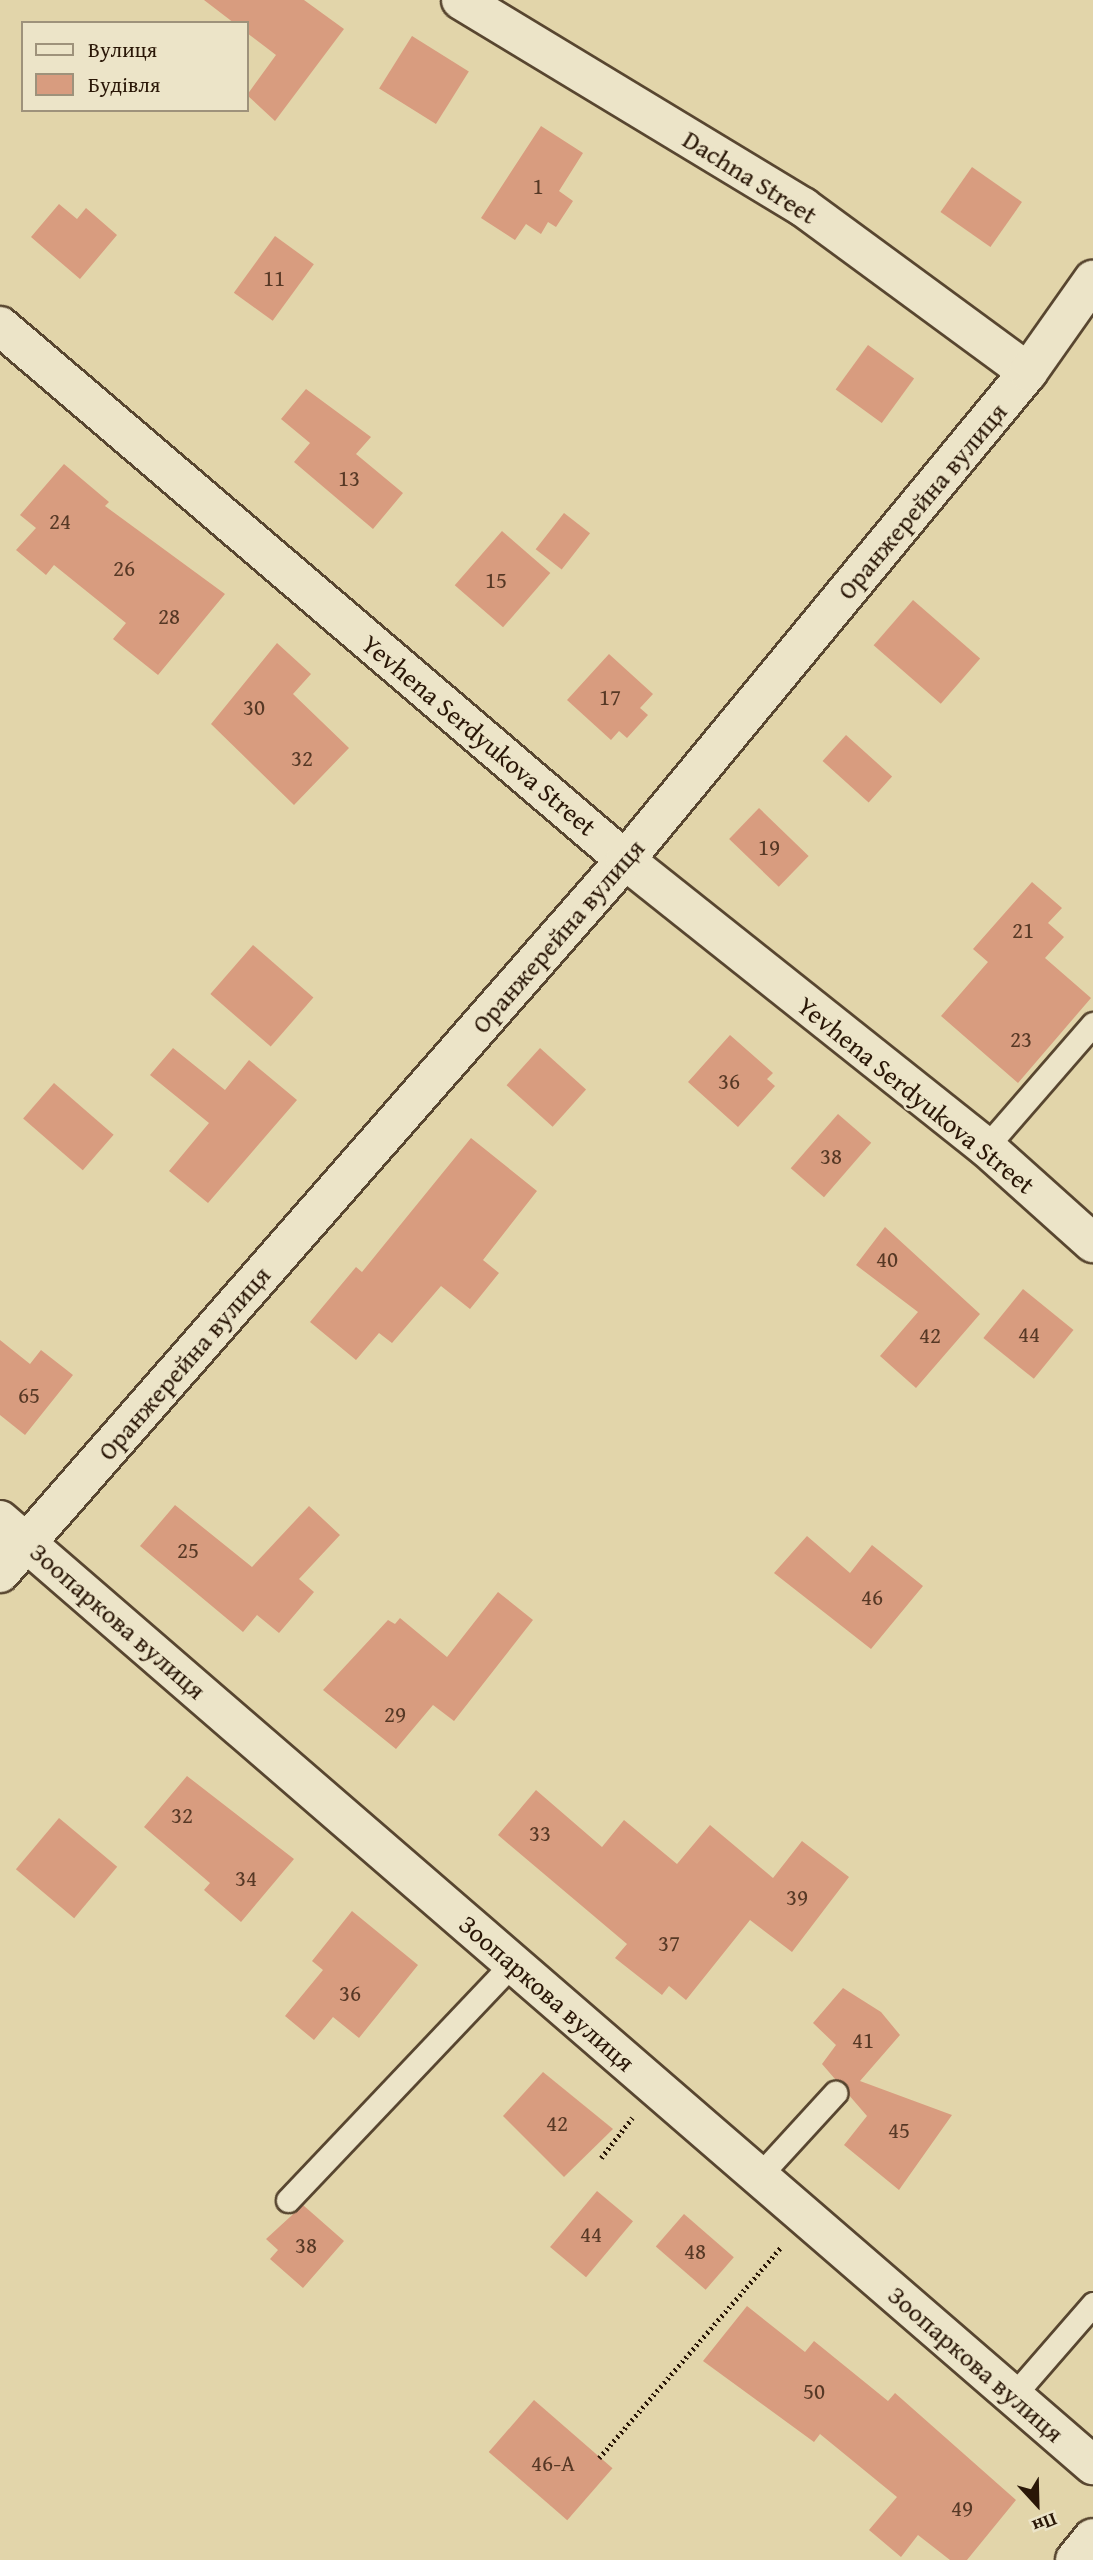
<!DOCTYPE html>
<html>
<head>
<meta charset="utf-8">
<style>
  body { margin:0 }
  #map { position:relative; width:1093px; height:2560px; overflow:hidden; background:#e2d5aa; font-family:"Gentium Book Plus",serif }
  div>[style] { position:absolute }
  .building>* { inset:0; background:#d89c7f; transform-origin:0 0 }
  .path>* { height:4.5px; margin-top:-2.25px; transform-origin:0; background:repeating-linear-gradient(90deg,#2a1707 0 2px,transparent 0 5.5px) }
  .roads { filter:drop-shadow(2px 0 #584630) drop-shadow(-2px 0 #584630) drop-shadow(0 2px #584630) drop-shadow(0 -2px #584630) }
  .lane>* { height:23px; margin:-11.5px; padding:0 11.5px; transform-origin:11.5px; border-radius:11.5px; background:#ece4c8 }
  .street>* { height:38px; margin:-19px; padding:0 19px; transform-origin:19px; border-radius:19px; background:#ece4c8 }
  span { translate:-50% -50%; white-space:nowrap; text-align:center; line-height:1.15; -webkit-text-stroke:5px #ece4c8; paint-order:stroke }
  .number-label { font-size:23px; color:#563825 }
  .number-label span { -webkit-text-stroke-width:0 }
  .street-label { font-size:26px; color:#2a1707 }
  .legend { position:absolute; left:21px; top:21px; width:228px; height:91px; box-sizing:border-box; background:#ece4c8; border:2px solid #9e927b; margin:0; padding:9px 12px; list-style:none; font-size:21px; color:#2a1707 }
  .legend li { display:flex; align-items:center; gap:14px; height:35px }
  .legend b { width:35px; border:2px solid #9e927b }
  .north { position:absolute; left:1002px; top:2469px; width:70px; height:70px; -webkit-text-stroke:5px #ece4c8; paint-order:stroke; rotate:158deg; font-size:19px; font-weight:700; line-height:28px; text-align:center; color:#2a1707 }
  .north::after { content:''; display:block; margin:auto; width:24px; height:32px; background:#2a1707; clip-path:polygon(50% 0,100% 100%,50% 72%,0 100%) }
</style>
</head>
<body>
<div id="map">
  <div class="building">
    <div style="clip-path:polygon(204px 0,304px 0,344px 29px,275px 121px,247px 95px,276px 55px,247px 33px,247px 23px,234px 23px)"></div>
    <div style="left:412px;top:36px;width:67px;height:62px;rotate:32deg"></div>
    <div style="clip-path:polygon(541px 126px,583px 153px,559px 191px,573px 201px,556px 227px,548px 222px,541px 234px,526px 224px,515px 240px,481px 218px)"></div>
    <div style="left:972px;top:167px;width:61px;height:55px;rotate:35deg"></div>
    <div style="clip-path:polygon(59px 204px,77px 219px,86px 208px,117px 235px,80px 279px,31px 237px)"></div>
    <div style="left:275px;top:236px;width:48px;height:70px;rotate:36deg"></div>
    <div style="left:868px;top:345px;width:57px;height:55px;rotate:36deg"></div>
    <div style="clip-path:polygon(306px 389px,371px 437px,356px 454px,403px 493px,373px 529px,294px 462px,310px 443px,281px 419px)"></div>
    <div style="clip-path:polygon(64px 464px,109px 502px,105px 506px,225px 594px,158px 675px,113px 639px,126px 623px,54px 565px,46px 575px,16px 550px,36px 528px,20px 515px)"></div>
    <div style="left:564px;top:513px;width:33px;height:46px;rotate:38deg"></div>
    <div style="left:502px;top:531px;width:64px;height:72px;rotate:41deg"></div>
    <div style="left:913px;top:600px;width:89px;height:60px;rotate:41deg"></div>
    <div style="clip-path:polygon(277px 643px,311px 674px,293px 694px,349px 748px,294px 805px,211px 724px)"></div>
    <div style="clip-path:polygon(609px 654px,653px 694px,640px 708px,648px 715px,627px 738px,619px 731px,611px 740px,567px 700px)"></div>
    <div style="left:846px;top:735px;width:62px;height:35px;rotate:42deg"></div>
    <div style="left:759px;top:808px;width:69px;height:43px;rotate:44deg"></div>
    <div style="clip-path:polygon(1032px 882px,1062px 908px,1048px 923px,1064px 937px,1045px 958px,1091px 998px,1018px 1083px,941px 1016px,988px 962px,973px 949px)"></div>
    <div style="left:253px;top:945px;width:80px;height:65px;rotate:41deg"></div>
    <div style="clip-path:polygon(730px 1035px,773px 1073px,767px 1079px,775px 1086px,738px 1127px,688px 1082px)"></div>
    <div style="clip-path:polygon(173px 1048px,225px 1090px,249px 1060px,297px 1100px,208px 1203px,169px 1171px,209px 1123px,150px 1075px)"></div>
    <div style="left:540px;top:1048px;width:62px;height:50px;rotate:42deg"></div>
    <div style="left:54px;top:1083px;width:79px;height:47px;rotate:41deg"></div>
    <div style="left:838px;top:1114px;width:44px;height:72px;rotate:41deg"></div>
    <div style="clip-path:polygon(471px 1138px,537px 1191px,483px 1260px,499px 1273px,470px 1309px,441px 1286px,392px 1343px,379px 1333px,356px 1360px,310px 1322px,356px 1267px,362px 1272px)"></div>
    <div style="clip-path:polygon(885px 1227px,980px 1314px,916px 1388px,880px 1356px,918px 1312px,856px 1265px)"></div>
    <div style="left:1023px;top:1289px;width:65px;height:63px;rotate:39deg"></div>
    <div style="clip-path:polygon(0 1340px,30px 1364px,41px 1350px,73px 1375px,25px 1435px,0 1415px)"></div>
    <div style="clip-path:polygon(175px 1505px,252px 1567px,309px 1506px,340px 1535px,299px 1579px,314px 1592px,279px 1633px,257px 1615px,243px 1632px,140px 1546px)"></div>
    <div style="clip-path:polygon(807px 1536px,850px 1573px,872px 1545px,923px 1586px,871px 1649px,774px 1573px)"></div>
    <div style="clip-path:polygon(498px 1592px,533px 1620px,454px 1721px,433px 1705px,396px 1749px,323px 1690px,388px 1620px,395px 1624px,400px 1618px,447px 1657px)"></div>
    <div style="clip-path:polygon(187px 1776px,294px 1859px,241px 1922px,204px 1890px,210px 1883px,144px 1827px)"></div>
    <div style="clip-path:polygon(536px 1790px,602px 1847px,624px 1820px,677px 1864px,710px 1825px,773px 1878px,802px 1841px,849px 1877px,792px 1952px,750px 1920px,686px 2000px,669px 1986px,662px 1995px,615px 1958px,627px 1944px,498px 1835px)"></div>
    <div style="left:59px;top:1818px;width:76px;height:67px;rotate:40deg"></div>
    <div style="clip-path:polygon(352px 1911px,418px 1965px,359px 2038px,333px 2017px,314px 2040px,285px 2016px,323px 1970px,312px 1961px)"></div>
    <div style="clip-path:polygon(843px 1988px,881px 2012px,900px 2035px,860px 2081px,952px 2115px,899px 2190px,844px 2145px,867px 2116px,822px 2064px,836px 2045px,813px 2023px)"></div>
    <div style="clip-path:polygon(543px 2072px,613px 2129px,564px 2177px,503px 2116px)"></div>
    <div style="left:597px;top:2191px;width:47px;height:73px;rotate:40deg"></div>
    <div style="clip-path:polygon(303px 2205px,344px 2241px,303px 2288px,270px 2259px,278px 2250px,266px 2239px)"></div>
    <div style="left:684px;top:2214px;width:66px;height:43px;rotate:41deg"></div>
    <div style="clip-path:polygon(747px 2306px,805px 2352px,814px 2341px,888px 2401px,895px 2393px,1016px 2500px,967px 2560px,950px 2560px,918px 2535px,901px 2557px,869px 2530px,897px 2497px,820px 2434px,814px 2442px,703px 2361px)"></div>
    <div style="left:534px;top:2400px;width:104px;height:69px;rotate:41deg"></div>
  </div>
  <div class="path">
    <div style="left:601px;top:2158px;width:51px;rotate:-52.2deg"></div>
    <div style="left:599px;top:2458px;width:279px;rotate:-49.2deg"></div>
  </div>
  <div class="roads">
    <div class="lane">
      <div style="left:986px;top:1147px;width:163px;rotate:-49deg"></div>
      <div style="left:759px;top:2176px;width:113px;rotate:-47.5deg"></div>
      <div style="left:288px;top:2200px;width:327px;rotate:-46.5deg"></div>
      <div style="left:1013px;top:2396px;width:122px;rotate:-49deg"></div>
    </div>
    <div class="street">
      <div style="left:461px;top:0;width:400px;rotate:31.2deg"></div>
      <div style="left:803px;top:207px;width:279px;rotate:36.3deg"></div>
      <div style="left:0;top:326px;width:822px;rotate:40.51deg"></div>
      <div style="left:625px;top:860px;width:461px;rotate:38.5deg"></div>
      <div style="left:986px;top:1147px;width:144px;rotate:41.9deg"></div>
      <div style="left:0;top:1520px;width:1445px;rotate:40.85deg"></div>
      <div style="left:0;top:1573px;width:948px;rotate:-48.76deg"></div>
      <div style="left:625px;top:860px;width:633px;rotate:-50.45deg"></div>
      <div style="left:1028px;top:372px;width:113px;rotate:-54.8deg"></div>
      <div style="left:1075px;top:2560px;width:28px;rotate:-51deg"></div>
    </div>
  </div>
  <div class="number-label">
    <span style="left:538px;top:186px">1</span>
    <span style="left:274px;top:278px">11</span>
    <span style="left:349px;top:478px">13</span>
    <span style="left:60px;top:521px">24</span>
    <span style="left:124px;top:568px">26</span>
    <span style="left:496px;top:580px">15</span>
    <span style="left:169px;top:616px">28</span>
    <span style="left:610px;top:697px">17</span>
    <span style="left:254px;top:707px">30</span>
    <span style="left:302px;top:758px">32</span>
    <span style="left:769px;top:847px">19</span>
    <span style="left:1023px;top:930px">21</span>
    <span style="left:1021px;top:1039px">23</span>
    <span style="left:729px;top:1081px">36</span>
    <span style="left:831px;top:1156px">38</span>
    <span style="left:887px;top:1259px">40</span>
    <span style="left:1029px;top:1334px">44</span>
    <span style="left:930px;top:1335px">42</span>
    <span style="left:29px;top:1395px">65</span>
    <span style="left:188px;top:1550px">25</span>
    <span style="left:872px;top:1597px">46</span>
    <span style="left:395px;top:1714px">29</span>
    <span style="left:182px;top:1815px">32</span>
    <span style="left:540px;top:1833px">33</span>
    <span style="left:246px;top:1878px">34</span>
    <span style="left:797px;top:1897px">39</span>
    <span style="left:669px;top:1943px">37</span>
    <span style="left:350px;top:1993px">36</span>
    <span style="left:863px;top:2040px">41</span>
    <span style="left:557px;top:2123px">42</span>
    <span style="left:899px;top:2130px">45</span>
    <span style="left:591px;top:2234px">44</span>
    <span style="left:306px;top:2245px">38</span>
    <span style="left:695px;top:2251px">48</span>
    <span style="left:814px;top:2391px">50</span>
    <span style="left:553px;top:2463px">46-А</span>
    <span style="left:962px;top:2508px">49</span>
  </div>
  <div class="street-label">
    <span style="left:750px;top:177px;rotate:32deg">Dachna Street</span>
    <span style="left:922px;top:501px;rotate:-50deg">Оранжерейна вулиця</span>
    <span style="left:479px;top:735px;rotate:40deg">Yevhena Serdyukova Street</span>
    <span style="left:558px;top:936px;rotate:-49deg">Оранжерейна вулиця</span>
    <span style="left:916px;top:1095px;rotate:39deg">Yevhena Serdyukova Street</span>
    <span style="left:184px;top:1363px;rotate:-49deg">Оранжерейна вулиця</span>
    <span style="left:118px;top:1621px;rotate:41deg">Зоопаркова вулиця</span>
    <span style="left:547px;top:1993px;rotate:41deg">Зоопаркова вулиця</span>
    <span style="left:976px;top:2364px;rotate:41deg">Зоопаркова вулиця</span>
  </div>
  <ul class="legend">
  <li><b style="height:9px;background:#ece4c8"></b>Вулиця</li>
  <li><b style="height:19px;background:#d89c7f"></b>Будівля</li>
  </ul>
  <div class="north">Пн</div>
</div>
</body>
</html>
